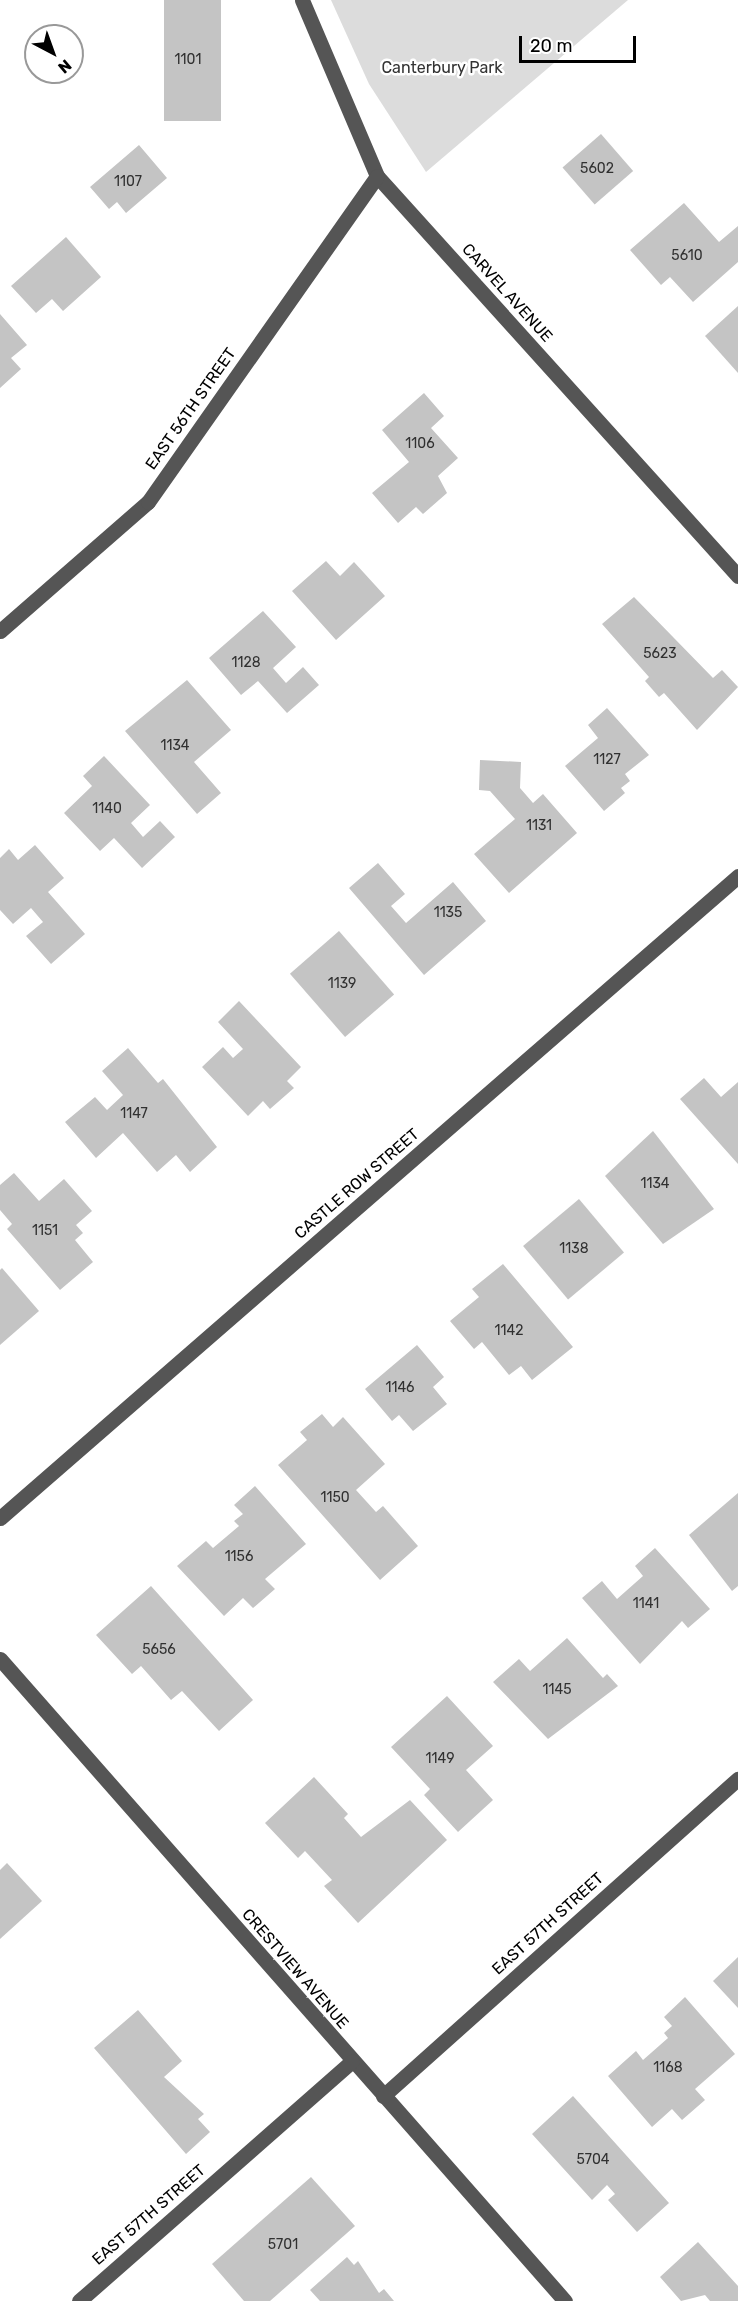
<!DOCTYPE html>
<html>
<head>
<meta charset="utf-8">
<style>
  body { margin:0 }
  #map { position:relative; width:738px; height:2301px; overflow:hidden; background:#fff; font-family:Rubik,sans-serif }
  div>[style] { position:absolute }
  .green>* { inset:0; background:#dcdcdc }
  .building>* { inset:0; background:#c4c4c4; transform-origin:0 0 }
  .minor>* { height:15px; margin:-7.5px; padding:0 7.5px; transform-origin:7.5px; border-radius:7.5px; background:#555 }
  span { translate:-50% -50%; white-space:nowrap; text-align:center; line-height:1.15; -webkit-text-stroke:5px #fff; paint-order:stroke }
  .number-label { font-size:14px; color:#313131 }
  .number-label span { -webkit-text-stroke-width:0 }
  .park-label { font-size:16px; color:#333 }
  .street-label { font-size:16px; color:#000 }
  .north { position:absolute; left:24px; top:24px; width:60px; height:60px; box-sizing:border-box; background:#fff; border:2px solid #999; border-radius:50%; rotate:139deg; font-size:16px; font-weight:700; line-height:24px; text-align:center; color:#000 }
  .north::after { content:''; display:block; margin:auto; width:21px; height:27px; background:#000; clip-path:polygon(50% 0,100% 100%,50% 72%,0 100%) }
  .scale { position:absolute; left:519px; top:36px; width:117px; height:27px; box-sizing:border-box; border:3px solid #000; border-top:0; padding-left:8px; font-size:18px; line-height:21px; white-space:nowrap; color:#000; -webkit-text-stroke:4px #fff; paint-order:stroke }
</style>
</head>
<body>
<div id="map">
  <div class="green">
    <div style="clip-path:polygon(331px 0,628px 0,426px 172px,369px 84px)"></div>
  </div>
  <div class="building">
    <div style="left:164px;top:0;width:57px;height:121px"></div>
    <div style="left:601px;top:134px;width:49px;height:51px;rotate:49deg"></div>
    <div style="clip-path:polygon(139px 145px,167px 178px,126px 213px,117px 202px,109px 209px,90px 187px)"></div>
    <div style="clip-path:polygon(684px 203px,719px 242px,738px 226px,738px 262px,693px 302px,670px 277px,661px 285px,630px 250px)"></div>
    <div style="clip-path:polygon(66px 237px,101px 277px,63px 311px,52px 299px,36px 313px,11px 286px)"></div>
    <div style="clip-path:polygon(738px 306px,738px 373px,705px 336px)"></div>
    <div style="clip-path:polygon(0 314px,27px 345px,11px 358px,21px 369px,0 388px)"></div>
    <div style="clip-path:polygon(424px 393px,444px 416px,431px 428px,458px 458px,438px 476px,447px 493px,423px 514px,416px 507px,398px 523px,372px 493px,409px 462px,382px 430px)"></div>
    <div style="clip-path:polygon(326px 561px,340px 576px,354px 562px,385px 596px,336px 640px,292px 591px)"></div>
    <div style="clip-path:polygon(634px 597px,713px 678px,722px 670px,738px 687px,697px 730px,664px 693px,659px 697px,645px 681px,649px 677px,602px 624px)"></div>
    <div style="clip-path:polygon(263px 611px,296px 647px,273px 668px,286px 683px,303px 667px,319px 685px,287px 713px,258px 681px,241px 695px,209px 658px)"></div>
    <div style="clip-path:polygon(187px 680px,231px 730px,194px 762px,221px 793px,197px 814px,125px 731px)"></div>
    <div style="clip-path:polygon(607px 708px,649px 755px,625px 774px,630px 781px,621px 788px,625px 793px,604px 811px,565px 766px,598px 738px,588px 725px)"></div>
    <div style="clip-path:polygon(104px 756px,150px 805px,131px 823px,143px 837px,160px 821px,175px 837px,142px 868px,114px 838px,100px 851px,64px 813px,92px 786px,83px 776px)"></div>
    <div style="clip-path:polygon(480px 760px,521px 762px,520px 788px,533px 803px,543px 794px,577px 833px,509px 893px,474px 854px,515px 819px,490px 791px,479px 790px)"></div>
    <div style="clip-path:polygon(35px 845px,64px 878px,48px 892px,85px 934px,51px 964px,26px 936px,43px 922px,31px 908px,13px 924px,0 910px,0 858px,9px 849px,18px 860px)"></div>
    <div style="clip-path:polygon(378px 863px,405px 894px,391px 906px,406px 923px,453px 882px,486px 921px,424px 975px,349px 888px)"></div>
    <div style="left:339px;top:931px;width:84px;height:65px;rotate:49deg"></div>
    <div style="clip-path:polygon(239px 1001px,301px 1067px,287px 1081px,294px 1088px,270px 1109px,263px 1101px,248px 1116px,202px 1067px,223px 1047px,233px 1058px,243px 1049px,218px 1022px)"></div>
    <div style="clip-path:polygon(128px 1048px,158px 1083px,163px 1079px,217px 1147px,190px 1172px,176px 1155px,157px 1172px,123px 1133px,96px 1158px,65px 1122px,95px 1097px,107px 1110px,123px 1095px,102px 1071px)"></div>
    <div style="clip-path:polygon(704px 1078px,721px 1097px,738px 1082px,738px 1164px,680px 1099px)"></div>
    <div style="clip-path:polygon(653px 1131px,714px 1209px,663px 1244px,605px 1176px)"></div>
    <div style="clip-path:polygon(14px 1173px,39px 1201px,64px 1179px,92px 1211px,76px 1225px,83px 1233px,75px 1240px,93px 1262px,60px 1290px,7px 1229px,12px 1224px,0 1210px,0 1185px)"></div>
    <div style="left:579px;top:1199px;width:70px;height:73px;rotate:50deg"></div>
    <div style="clip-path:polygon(503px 1264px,573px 1347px,532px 1380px,521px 1366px,509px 1375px,482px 1342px,474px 1349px,450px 1321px,479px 1297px,472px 1289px)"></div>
    <div style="clip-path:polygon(2px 1268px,39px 1311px,0 1345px,0 1270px)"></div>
    <div style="clip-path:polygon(417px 1345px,444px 1377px,433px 1387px,447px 1404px,413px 1431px,399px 1415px,392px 1421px,365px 1389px)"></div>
    <div style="clip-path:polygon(322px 1414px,333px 1427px,343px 1417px,385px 1464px,356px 1490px,376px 1512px,383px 1506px,418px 1546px,380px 1580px,278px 1465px,307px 1440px,300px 1432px)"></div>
    <div style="clip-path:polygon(255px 1486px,306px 1544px,265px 1579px,275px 1589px,253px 1608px,243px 1598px,224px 1616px,177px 1566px,206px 1541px,213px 1548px,239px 1526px,234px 1521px,243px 1514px,234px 1505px)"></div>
    <div style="clip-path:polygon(738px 1493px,738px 1586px,732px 1591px,689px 1535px)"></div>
    <div style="clip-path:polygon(655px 1548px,710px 1609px,688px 1628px,682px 1621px,640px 1664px,582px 1598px,602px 1581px,617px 1599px,643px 1576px,635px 1566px)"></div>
    <div style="clip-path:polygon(151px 1586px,253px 1700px,219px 1731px,182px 1691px,171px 1700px,141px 1666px,132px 1674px,96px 1635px)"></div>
    <div style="clip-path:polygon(567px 1638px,603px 1678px,607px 1674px,618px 1686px,548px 1739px,493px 1682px,519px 1659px,530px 1671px)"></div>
    <div style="clip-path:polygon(447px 1696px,493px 1746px,466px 1770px,493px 1800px,458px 1832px,424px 1795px,430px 1789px,391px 1747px)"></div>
    <div style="clip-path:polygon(314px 1777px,348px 1814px,344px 1818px,361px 1837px,410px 1800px,447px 1840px,358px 1923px,324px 1886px,332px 1880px,305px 1851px,298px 1858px,265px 1823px)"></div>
    <div style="clip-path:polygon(7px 1863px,42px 1901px,0 1939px,0 1870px)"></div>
    <div style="clip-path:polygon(738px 1957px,738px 2008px,713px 1981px)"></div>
    <div style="clip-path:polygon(685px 1997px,735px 2054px,695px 2089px,705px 2100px,682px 2120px,672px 2109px,652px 2127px,608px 2076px,636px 2051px,643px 2060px,668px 2038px,664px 2033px,672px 2026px,664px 2017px)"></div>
    <div style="clip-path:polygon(138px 2010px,182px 2061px,164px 2077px,204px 2114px,198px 2119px,210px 2132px,186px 2154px,94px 2048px)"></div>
    <div style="clip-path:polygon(573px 2096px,669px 2203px,637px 2232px,608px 2200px,615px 2194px,607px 2185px,592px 2200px,532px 2134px)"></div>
    <div style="clip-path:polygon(311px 2177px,355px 2226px,270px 2301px,244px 2301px,212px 2264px)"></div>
    <div style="clip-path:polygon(698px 2242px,738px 2286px,738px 2301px,710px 2301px,705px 2295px,681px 2301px,660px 2277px)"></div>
    <div style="clip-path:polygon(347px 2257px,354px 2265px,358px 2261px,379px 2293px,384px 2289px,394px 2301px,320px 2301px,310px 2290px)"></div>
  </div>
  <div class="minor">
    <div style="left:302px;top:0;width:191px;rotate:66.9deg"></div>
    <div style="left:377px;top:176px;width:539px;rotate:47.93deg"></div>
    <div style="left:0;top:631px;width:196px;rotate:-41.1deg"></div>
    <div style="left:148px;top:502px;width:398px;rotate:-54.9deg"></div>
    <div style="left:0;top:1518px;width:978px;rotate:-41.02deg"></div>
    <div style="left:0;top:1659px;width:855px;rotate:48.65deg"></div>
    <div style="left:383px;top:2096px;width:476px;rotate:-41.8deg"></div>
    <div style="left:79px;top:2301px;width:363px;rotate:-41.3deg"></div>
  </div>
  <div class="number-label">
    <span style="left:188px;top:60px">1101</span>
    <span style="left:597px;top:169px">5602</span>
    <span style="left:128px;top:182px">1107</span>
    <span style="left:687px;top:256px">5610</span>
    <span style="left:420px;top:444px">1106</span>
    <span style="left:660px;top:654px">5623</span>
    <span style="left:246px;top:663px">1128</span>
    <span style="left:175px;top:746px">1134</span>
    <span style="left:607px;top:760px">1127</span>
    <span style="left:107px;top:809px">1140</span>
    <span style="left:539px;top:826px">1131</span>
    <span style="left:448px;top:913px">1135</span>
    <span style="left:342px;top:984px">1139</span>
    <span style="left:134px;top:1114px">1147</span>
    <span style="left:655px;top:1184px">1134</span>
    <span style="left:45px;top:1231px">1151</span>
    <span style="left:574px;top:1249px">1138</span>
    <span style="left:509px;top:1331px">1142</span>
    <span style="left:400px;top:1388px">1146</span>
    <span style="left:335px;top:1498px">1150</span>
    <span style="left:239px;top:1557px">1156</span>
    <span style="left:646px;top:1604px">1141</span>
    <span style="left:159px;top:1650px">5656</span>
    <span style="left:557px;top:1690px">1145</span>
    <span style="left:440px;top:1759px">1149</span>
    <span style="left:668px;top:2068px">1168</span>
    <span style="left:593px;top:2160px">5704</span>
    <span style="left:283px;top:2245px">5701</span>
  </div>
  <div class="park-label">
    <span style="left:442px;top:68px">Canterbury Park</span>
  </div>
  <div class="street-label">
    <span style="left:507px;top:293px;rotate:48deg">CARVEL AVENUE</span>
    <span style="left:191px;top:409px;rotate:-55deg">EAST 56TH STREET</span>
    <span style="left:357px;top:1184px;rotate:-41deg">CASTLE ROW STREET</span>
    <span style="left:548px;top:1924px;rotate:-42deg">EAST 57TH STREET</span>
    <span style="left:295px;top:1969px;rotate:49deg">CRESTVIEW AVENUE</span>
    <span style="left:149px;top:2215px;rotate:-41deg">EAST 57TH STREET</span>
  </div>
  <div class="north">N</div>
  <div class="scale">20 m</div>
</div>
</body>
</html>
